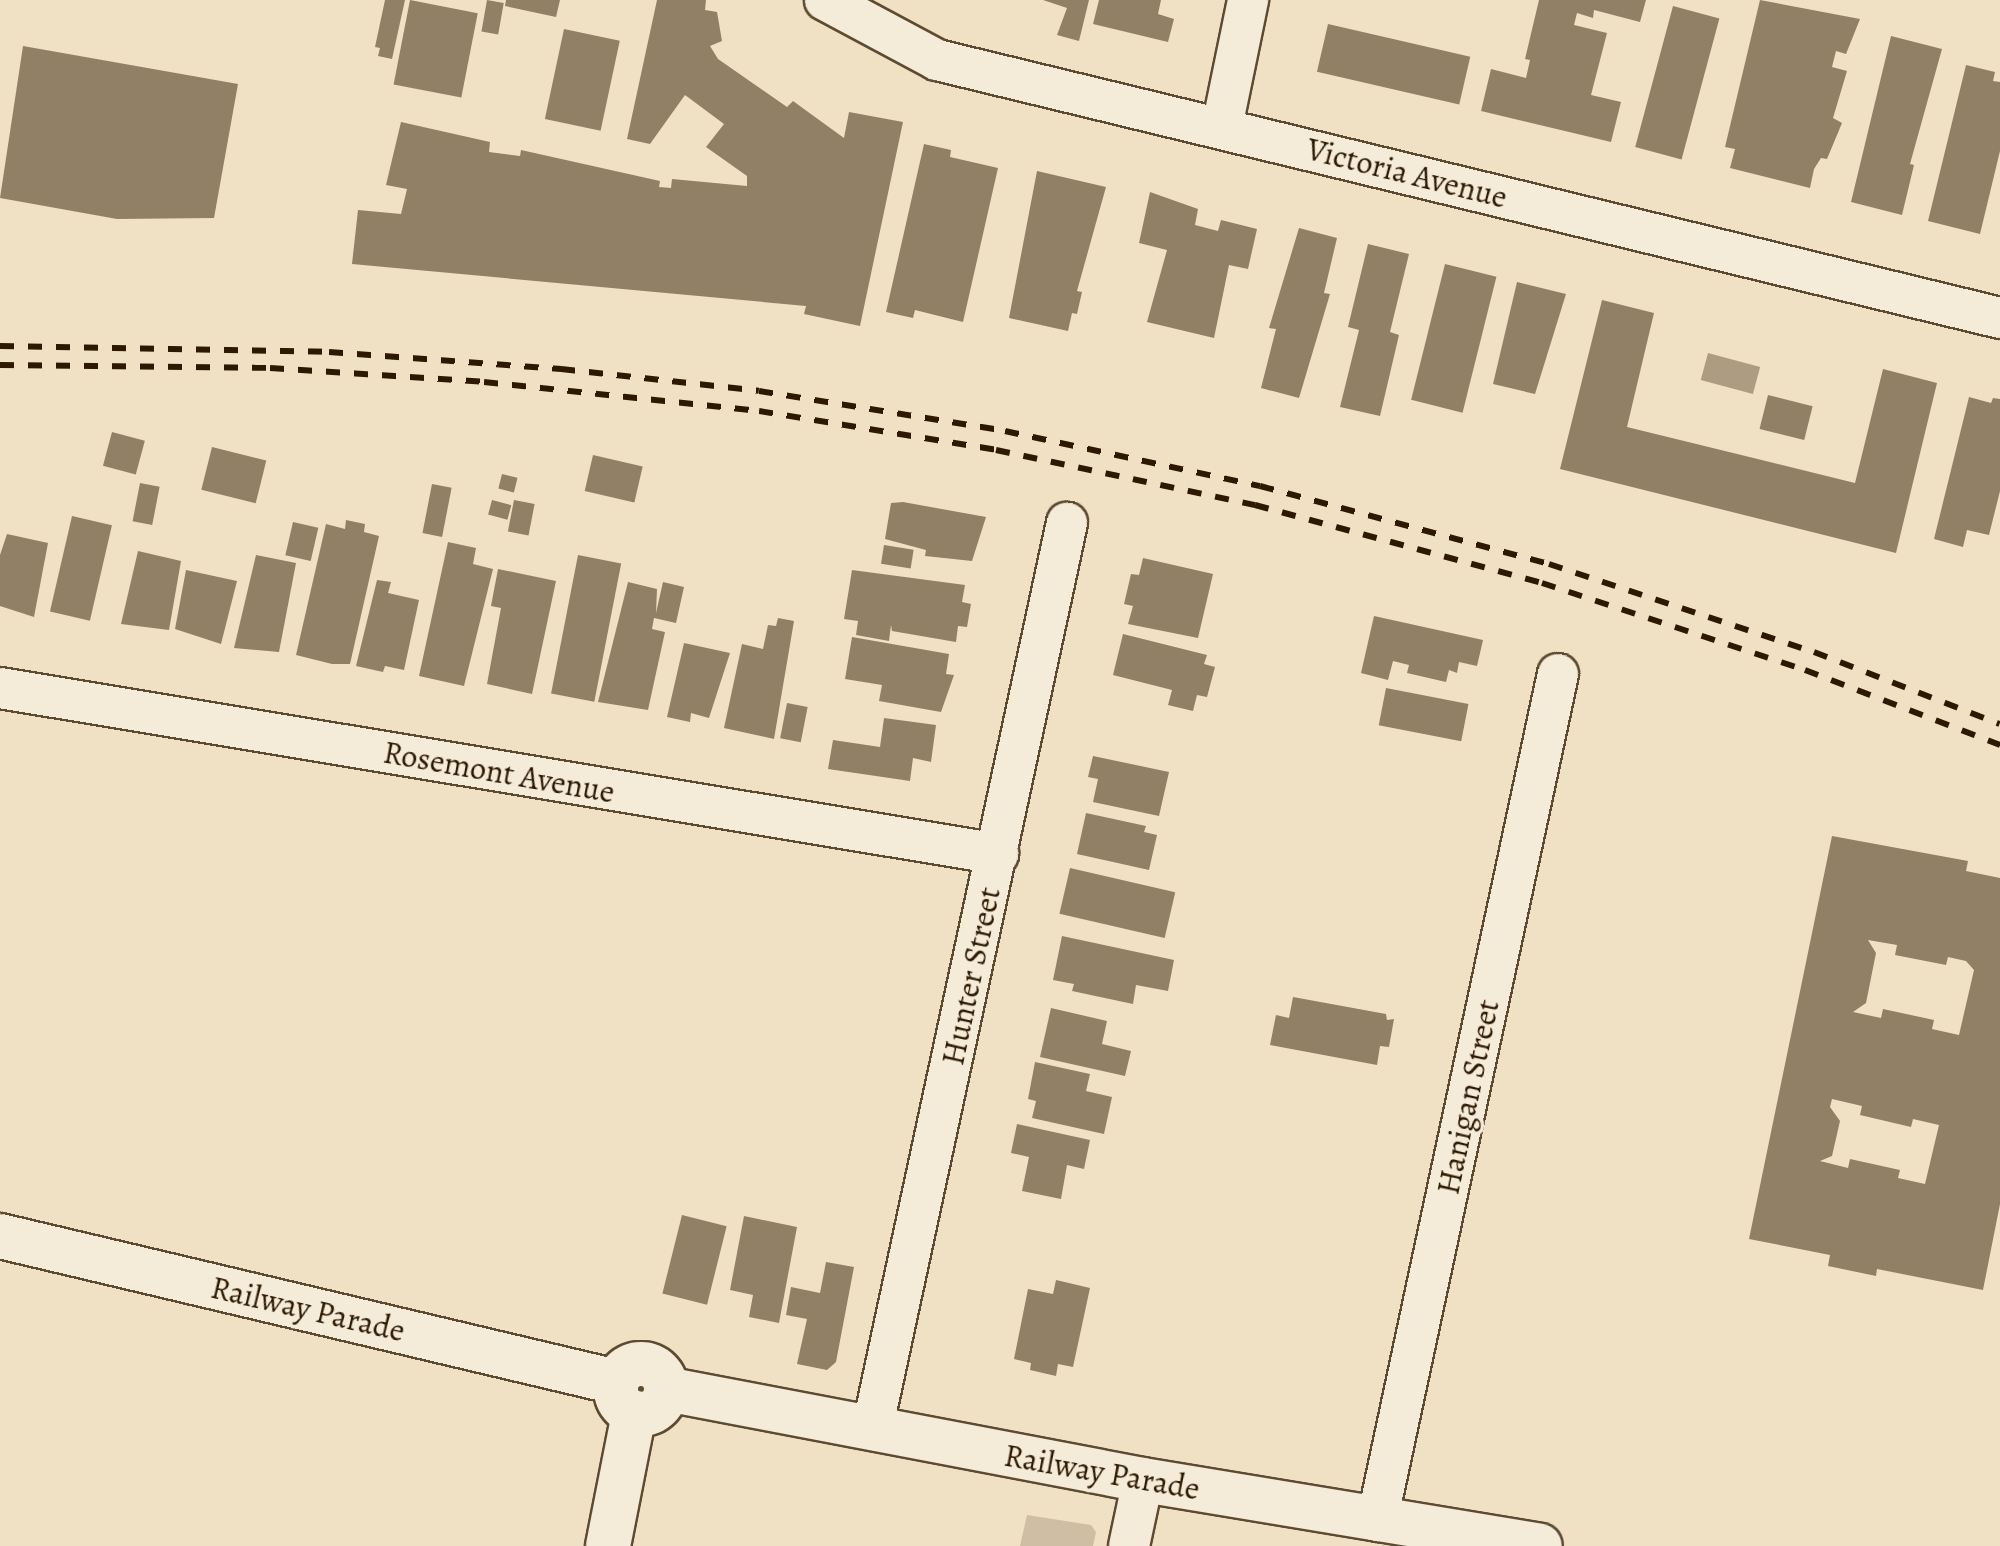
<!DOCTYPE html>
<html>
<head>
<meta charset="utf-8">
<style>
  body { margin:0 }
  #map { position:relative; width:2000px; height:1546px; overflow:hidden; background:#f0e0c4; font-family:Alegreya,serif }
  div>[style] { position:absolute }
  .green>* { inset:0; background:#cfbea3 }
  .water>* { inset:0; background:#ad9c81; transform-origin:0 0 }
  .building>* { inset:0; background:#928066; transform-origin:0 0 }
  .roads { filter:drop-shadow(2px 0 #5d4b31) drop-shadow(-2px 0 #5d4b31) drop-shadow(0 2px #5d4b31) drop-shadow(0 -2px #5d4b31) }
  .minor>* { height:40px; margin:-20px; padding:0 20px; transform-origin:20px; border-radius:20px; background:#f5ebd9 }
  .tertiary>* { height:44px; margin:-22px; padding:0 22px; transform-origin:22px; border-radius:22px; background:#f5ebd9 }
  .tertiary>.ring { margin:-22px; padding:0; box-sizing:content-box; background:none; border:44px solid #f5ebd9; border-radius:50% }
  .rail>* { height:6px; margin-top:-3px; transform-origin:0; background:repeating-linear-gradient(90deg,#2c1900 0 14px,transparent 0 28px) }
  span { translate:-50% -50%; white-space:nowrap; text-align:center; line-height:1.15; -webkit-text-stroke:7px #f5ebd9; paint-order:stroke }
  .street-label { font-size:32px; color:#2c1900 }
</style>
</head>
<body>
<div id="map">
  <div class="green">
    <div style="clip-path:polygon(1027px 1515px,1091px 1525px,1096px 1532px,1093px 1546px,1020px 1546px)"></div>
  </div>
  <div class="water">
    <div style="left:1708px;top:353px;width:54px;height:28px;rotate:15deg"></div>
  </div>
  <div class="building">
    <div style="clip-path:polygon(385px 0,405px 0,392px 59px,378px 56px,380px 48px,375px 47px)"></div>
    <div style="left:410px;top:0;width:69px;height:86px;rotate:11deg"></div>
    <div style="left:487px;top:0;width:17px;height:32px;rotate:10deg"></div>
    <div style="clip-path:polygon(506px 0,560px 0,556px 17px,505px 6px)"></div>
    <div style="clip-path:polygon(657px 0,706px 0,705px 10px,717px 12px,722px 41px,710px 46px,718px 59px,787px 107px,793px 101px,844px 138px,849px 112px,903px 122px,860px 326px,804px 314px,806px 306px,352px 264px,358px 210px,401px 214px,407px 189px,386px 185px,401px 122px,490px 142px,489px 152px,520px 156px,521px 150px,660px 181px,659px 187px,671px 188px,672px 179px,747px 186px,747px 176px,706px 147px,724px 124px,685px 95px,650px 144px,627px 139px)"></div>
    <div style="clip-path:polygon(1043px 0,1089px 0,1079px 41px,1057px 35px,1067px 8px)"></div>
    <div style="clip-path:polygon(1099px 0,1161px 0,1158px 14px,1174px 19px,1168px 42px,1093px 24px)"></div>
    <div style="clip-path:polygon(1539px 0,1646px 0,1640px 22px,1594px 10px,1593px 18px,1577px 13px,1574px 25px,1607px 33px,1591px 95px,1621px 102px,1611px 142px,1481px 111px,1491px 69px,1526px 78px,1530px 60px,1525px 59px)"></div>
    <div style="clip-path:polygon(1760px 0,1860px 19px,1846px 54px,1836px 51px,1832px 67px,1847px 71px,1833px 118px,1842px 123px,1827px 159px,1821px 158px,1814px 169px,1810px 188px,1730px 168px,1735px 149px,1725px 147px)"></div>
    <div style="left:1673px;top:6px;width:48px;height:146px;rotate:15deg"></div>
    <div style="left:1328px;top:24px;width:146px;height:49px;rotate:13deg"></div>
    <div style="left:564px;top:29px;width:57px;height:92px;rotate:12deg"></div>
    <div style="clip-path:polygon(1891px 36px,1942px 49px,1910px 164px,1914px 165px,1902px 215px,1851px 202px)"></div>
    <div style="clip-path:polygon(23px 46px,238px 84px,214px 218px,117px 219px,0 198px)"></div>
    <div style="clip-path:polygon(1966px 65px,1995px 72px,1993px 81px,2000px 82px,2000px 151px,1980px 234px,1928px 221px)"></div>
    <div style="clip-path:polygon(924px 144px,951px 150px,950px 157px,998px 168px,963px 322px,915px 310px,913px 318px,886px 312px)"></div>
    <div style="clip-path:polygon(1037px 171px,1106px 187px,1077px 291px,1082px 292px,1077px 314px,1072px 313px,1068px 331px,1009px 318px)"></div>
    <div style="clip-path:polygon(1150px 192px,1198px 209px,1195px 225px,1218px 231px,1221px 220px,1257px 229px,1248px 269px,1229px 265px,1214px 338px,1147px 322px,1167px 250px,1139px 243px)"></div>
    <div style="clip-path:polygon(1299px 228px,1337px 238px,1324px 293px,1330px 294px,1299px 398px,1261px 388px,1276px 329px,1269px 328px)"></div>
    <div style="clip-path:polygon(1368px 244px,1409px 254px,1390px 332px,1399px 335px,1380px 416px,1340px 407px,1359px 330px,1348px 327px)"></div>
    <div style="left:1445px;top:264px;width:53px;height:140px;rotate:14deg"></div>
    <div style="clip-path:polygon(1517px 282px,1566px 294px,1535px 394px,1493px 384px)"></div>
    <div style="clip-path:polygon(1602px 300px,1654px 313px,1627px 427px,1855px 483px,1883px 369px,1937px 383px,1896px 553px,1560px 469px)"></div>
    <div style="left:1768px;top:395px;width:46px;height:35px;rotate:14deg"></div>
    <div style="clip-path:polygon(1969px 397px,1991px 403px,1993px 398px,2000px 399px,2000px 491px,1989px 535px,1967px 530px,1963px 547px,1934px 539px)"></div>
    <div style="left:112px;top:432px;width:34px;height:35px;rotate:15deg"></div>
    <div style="left:212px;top:447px;width:56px;height:44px;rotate:14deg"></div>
    <div style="left:593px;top:455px;width:51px;height:37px;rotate:13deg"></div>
    <div style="left:502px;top:474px;width:16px;height:15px;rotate:14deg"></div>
    <div style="left:140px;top:483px;width:20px;height:39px;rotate:11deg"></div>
    <div style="left:432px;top:484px;width:20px;height:50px;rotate:11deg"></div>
    <div style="left:492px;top:500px;width:20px;height:15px;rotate:15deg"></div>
    <div style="left:514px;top:500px;width:21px;height:32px;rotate:11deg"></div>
    <div style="clip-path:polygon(903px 502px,986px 517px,972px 561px,925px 556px,926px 550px,885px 539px,891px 503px)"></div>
    <div style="left:72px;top:516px;width:41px;height:98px;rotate:13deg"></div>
    <div style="clip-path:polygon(346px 520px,365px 524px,364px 532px,379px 536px,350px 664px,332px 664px,296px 655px,326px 524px,345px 529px)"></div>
    <div style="left:293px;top:522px;width:26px;height:34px;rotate:13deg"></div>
    <div style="clip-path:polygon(7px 534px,48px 543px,34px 617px,0 606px,0 555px)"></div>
    <div style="clip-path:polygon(448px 542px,476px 548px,473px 564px,493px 569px,464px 686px,419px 676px)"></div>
    <div style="left:884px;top:545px;width:30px;height:19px;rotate:9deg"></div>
    <div style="clip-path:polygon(138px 551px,181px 561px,169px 630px,121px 624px)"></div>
    <div style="clip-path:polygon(256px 555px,296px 563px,279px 652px,234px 648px)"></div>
    <div style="left:578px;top:555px;width:44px;height:141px;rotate:11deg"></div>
    <div style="clip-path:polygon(1143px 558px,1213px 574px,1198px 638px,1128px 624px,1133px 606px,1124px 604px,1131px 574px,1139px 575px)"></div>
    <div style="clip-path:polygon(498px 569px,556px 581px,532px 694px,487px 684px,501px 608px,491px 606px)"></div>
    <div style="clip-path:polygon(186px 570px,237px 581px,221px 644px,175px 629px)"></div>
    <div style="clip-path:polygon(852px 570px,965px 585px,962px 602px,971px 604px,967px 627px,958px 626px,956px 642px,892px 631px,891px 625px,889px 641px,856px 635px,858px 621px,844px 619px)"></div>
    <div style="clip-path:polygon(377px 580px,391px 582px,388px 593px,419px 600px,404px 670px,385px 666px,383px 672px,356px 666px)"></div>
    <div style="clip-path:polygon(628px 582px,657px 589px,656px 613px,663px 582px,684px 587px,676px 623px,654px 618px,652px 629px,665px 632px,648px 710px,598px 702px)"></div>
    <div style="clip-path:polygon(1374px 616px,1483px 640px,1477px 666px,1459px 662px,1457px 673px,1449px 670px,1446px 682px,1407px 673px,1409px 665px,1393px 661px,1388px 680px,1361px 673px)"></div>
    <div style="clip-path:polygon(778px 618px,794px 621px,774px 739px,724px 728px,742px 644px,763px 649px,768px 625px,776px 626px)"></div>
    <div style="clip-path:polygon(1123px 634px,1207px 655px,1204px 664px,1215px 667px,1207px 697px,1197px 695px,1193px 711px,1168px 705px,1172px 690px,1113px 675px)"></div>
    <div style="clip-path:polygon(852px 637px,949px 654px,946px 674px,954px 675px,941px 712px,879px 701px,882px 685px,845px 679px)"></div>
    <div style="clip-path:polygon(684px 643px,730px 653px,709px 718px,691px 713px,690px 722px,667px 717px)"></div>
    <div style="left:1386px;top:688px;width:84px;height:38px;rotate:11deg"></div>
    <div style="left:787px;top:703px;width:21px;height:36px;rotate:11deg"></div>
    <div style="clip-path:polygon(884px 718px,936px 725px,931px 762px,913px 758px,910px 781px,828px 769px,833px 740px,880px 747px)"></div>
    <div style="clip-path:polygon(1093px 756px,1169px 772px,1159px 816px,1093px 802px,1098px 779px,1088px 777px)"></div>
    <div style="clip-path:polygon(1086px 813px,1146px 826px,1144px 832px,1157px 835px,1149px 870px,1077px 854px)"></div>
    <div style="clip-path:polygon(evenodd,1832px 836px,1968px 861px,1966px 871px,2000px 878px,2000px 1204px,1983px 1290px,1877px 1269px,1876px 1276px,1828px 1266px,1830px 1255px,1749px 1239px,1832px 836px,1868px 940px,1897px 945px,1895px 955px,1946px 965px,1948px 957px,1966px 961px,1974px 970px,1959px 1035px,1932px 1029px,1934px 1020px,1883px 1009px,1881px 1018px,1853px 1012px,1866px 1003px,1876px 953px,1868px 940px,1832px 836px,1832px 1099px,1862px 1106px,1860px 1115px,1911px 1127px,1913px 1119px,1939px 1125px,1925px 1184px,1898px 1178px,1900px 1170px,1850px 1159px,1848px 1168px,1820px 1161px,1832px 1156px,1840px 1121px,1830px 1107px,1832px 1099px)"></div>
    <div style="left:1070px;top:868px;width:108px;height:47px;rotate:13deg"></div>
    <div style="clip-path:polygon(1062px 936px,1174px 960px,1168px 991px,1136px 985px,1133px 1004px,1072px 991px,1074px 984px,1053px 980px)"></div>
    <div style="clip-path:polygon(1293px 997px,1386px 1014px,1387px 1020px,1394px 1019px,1389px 1047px,1380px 1046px,1377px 1065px,1270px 1045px,1276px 1015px,1289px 1018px)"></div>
    <div style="clip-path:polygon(1051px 1008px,1107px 1021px,1102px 1044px,1131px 1051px,1125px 1076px,1040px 1057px)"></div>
    <div style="clip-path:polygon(1035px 1062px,1090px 1074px,1086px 1091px,1112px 1097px,1104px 1134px,1032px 1118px,1036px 1101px,1028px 1099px)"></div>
    <div style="clip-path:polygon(1017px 1124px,1090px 1140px,1084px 1169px,1067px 1165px,1061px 1199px,1022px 1191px,1029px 1157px,1011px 1153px)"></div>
    <div style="left:682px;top:1215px;width:46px;height:81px;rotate:14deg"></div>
    <div style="clip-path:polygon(744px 1216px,797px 1227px,779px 1323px,749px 1317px,753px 1295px,730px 1290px)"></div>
    <div style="clip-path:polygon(826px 1262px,854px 1267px,836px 1362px,827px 1370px,797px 1364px,807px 1319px,786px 1315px,791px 1287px,820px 1293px)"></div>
    <div style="clip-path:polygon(1056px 1280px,1090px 1288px,1073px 1367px,1058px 1364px,1056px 1376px,1030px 1370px,1031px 1363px,1014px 1359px,1028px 1289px,1053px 1294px)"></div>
  </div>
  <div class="roads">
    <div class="minor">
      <div style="left:825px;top:0;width:127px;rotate:28.2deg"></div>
      <div style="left:937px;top:60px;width:1094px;rotate:13.64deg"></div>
      <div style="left:1222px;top:127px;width:130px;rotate:-78.4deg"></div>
      <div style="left:0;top:688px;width:1012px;rotate:9.44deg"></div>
      <div style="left:872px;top:1430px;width:928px;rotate:-77.87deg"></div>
      <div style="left:1377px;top:1521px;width:866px;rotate:-77.94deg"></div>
      <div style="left:1129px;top:1546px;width:67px;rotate:-78deg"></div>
    </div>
    <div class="tertiary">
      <div style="left:0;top:1236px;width:633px;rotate:13.33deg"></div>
      <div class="ring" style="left:616px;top:1364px;width:6px;height:6px"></div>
      <div style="left:666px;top:1389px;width:486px;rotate:10.8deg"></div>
      <div style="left:1143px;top:1480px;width:402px;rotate:9.4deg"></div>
      <div style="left:608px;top:1546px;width:136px;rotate:-78.9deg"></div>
    </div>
  </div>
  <div class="rail">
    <div style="left:0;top:346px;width:329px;rotate:1deg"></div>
    <div style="left:329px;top:352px;width:233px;rotate:4.2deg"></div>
    <div style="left:561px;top:369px;width:199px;rotate:6.3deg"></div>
    <div style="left:759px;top:391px;width:249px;rotate:9.2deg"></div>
    <div style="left:1005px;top:431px;width:261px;rotate:12.2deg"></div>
    <div style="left:1260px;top:486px;width:299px;rotate:15.1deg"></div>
    <div style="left:1549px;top:564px;width:279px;rotate:18.4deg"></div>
    <div style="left:1814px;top:652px;width:199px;rotate:21.2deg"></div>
    <div style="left:0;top:365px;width:270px;rotate:0.6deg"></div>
    <div style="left:270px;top:368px;width:214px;rotate:3.7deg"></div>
    <div style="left:484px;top:382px;width:277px;rotate:6deg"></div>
    <div style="left:759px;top:411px;width:240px;rotate:9.3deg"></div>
    <div style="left:996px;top:450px;width:265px;rotate:12deg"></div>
    <div style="left:1255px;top:505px;width:297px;rotate:15.2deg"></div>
    <div style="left:1542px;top:583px;width:277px;rotate:18.3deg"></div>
    <div style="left:1805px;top:670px;width:209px;rotate:21deg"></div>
  </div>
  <div class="street-label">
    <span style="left:1407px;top:173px;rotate:14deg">Victoria Avenue</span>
    <span style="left:499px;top:772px;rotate:10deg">Rosemont Avenue</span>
    <span style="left:971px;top:976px;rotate:-78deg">Hunter Street</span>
    <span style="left:1468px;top:1097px;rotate:-78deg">Hanigan Street</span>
    <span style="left:308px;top:1309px;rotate:13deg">Railway Parade</span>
    <span style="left:1102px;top:1472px;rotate:10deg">Railway Parade</span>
  </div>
</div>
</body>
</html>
